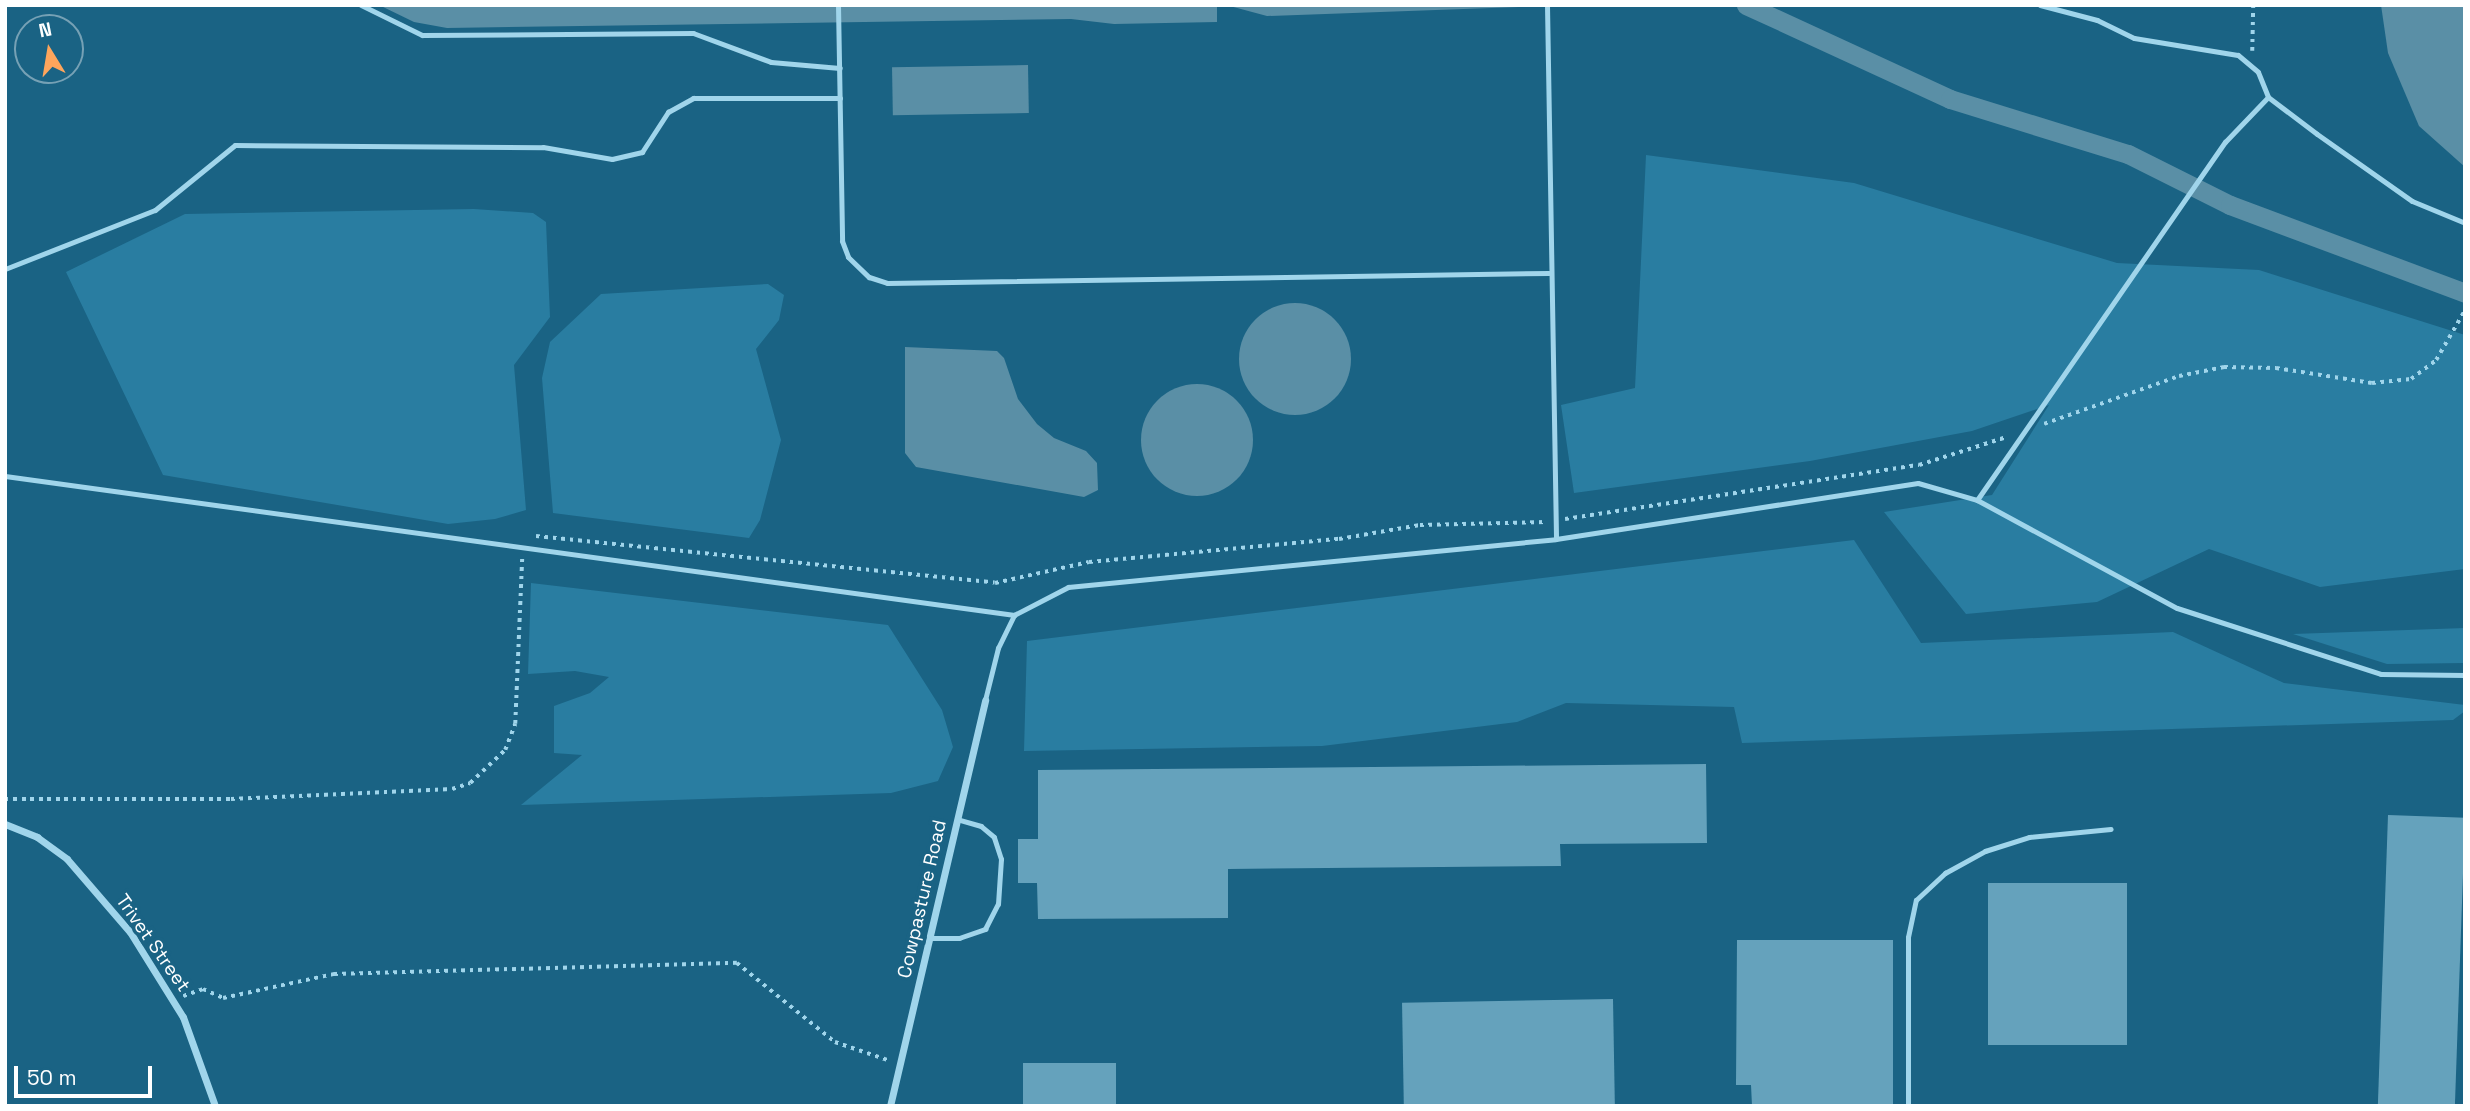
<!DOCTYPE html>
<html>
<head>
<meta charset="utf-8">
<style>
  body { margin:0 }
  #map { position:relative; width:2470px; height:1111px; overflow:hidden; background:#1a6384; font-family:"Space Grotesk",sans-serif }
  div>[style] { position:absolute }
  .green>* { inset:0; background:#297da1 }
  .water>* { inset:0; background:#5a8fa6; transform-origin:0 0 }
  .round { border-radius:50% }
  .canal>* { height:19px; margin:-9.5px; padding:0 9.5px; transform-origin:9.5px; border-radius:9.5px; background:#5a8fa6 }
  .building>* { inset:0; background:#65a2bc; transform-origin:0 0 }
  .path>* { height:3.5px; margin-top:-1.75px; transform-origin:0; background:repeating-linear-gradient(90deg,#a0d5eb 0 3.5px,transparent 0 8.5px) }
  .lane>* { height:5px; margin:-2.5px; padding:0 2.5px; transform-origin:2.5px; border-radius:2.5px; background:#a0d5eb }
  .street>* { height:7px; margin:-3.5px; padding:0 3.5px; transform-origin:3.5px; border-radius:3.5px; background:#a0d5eb }
  span { translate:-50% -50%; white-space:nowrap; text-align:center; line-height:1.15; -webkit-text-stroke:7px #1a6384; paint-order:stroke }
  .street-label { font-size:19px; color:#fff }
  .frame { position:absolute; inset:0; border:7px solid #fff; pointer-events:none }
  .north { position:absolute; left:14px; top:14px; width:70px; height:70px; box-sizing:border-box; background:#1a6384; border:2px solid #76a1b5; border-radius:50%; rotate:349deg; font-size:19px; font-weight:700; line-height:28px; text-align:center; color:#fff }
  .north::after { content:''; display:block; margin:auto; width:24px; height:32px; background:#fda55c; clip-path:polygon(50% 0,100% 100%,50% 72%,0 100%) }
  .scale { position:absolute; left:14px; top:1066px; width:138px; height:32px; box-sizing:border-box; border:4px solid #fff; border-top:0; padding-left:9px; font-size:21px; line-height:24px; white-space:nowrap; color:#fff; -webkit-text-stroke:5px #1a6384; paint-order:stroke }
</style>
</head>
<body>
<div id="map">
  <div class="green">
    <div style="clip-path:polygon(1646px 155px,1854px 183px,2117px 263px,2259px 270px,2465px 335px,2465px 569px,2320px 587px,2209px 549px,2097px 602px,1966px 614px,1884px 512px,1992px 495px,2049px 405px,1972px 431px,1810px 461px,1574px 493px,1561px 405px,1635px 388px)"></div>
    <div style="clip-path:polygon(474px 209px,533px 213px,546px 222px,550px 317px,514px 365px,526px 510px,495px 519px,448px 524px,163px 475px,66px 272px,185px 214px)"></div>
    <div style="clip-path:polygon(768px 284px,784px 295px,779px 320px,756px 349px,781px 440px,760px 520px,749px 538px,553px 513px,542px 378px,550px 342px,601px 294px)"></div>
    <div style="clip-path:polygon(1854px 540px,1921px 643px,2173px 632px,2284px 683px,2465px 705px,2465px 711px,2453px 720px,1742px 743px,1734px 707px,1566px 703px,1517px 722px,1322px 746px,1024px 751px,1027px 641px)"></div>
    <div style="clip-path:polygon(531px 583px,888px 625px,942px 710px,953px 747px,938px 781px,891px 793px,521px 805px,582px 755px,554px 753px,554px 706px,590px 693px,609px 677px,575px 671px,528px 674px)"></div>
    <div style="clip-path:polygon(2465px 628px,2465px 663px,2387px 664px,2293px 634px)"></div>
  </div>
  <div class="water">
    <div style="clip-path:polygon(379px 5px,1217px 5px,1217px 22px,1114px 24px,1071px 19px,447px 28px,414px 22px)"></div>
    <div style="clip-path:polygon(1226px 5px,1576px 5px,1267px 16px)"></div>
    <div style="clip-path:polygon(2381px 5px,2465px 5px,2465px 167px,2419px 126px,2388px 53px)"></div>
    <div style="left:1028px;top:65px;width:48px;height:136px;rotate:89deg"></div>
    <div class="round" style="left:1239px;top:303px;width:112px;height:112px"></div>
    <div style="clip-path:polygon(905px 347px,997px 351px,1004px 358px,1018px 399px,1037px 424px,1054px 438px,1086px 451px,1097px 463px,1098px 490px,1084px 497px,916px 467px,905px 453px)"></div>
    <div class="round" style="left:1141px;top:384px;width:112px;height:112px"></div>
  </div>
  <div class="canal">
    <div style="left:1746px;top:5px;width:225px;rotate:24.7deg"></div>
    <div style="left:1950px;top:99px;width:186px;rotate:17.2deg"></div>
    <div style="left:2128px;top:154px;width:114px;rotate:26.6deg"></div>
    <div style="left:2230px;top:205px;width:251px;rotate:20.5deg"></div>
  </div>
  <div class="building">
    <div style="clip-path:polygon(1706px 764px,1707px 843px,1560px 844px,1561px 866px,1228px 869px,1228px 918px,1038px 919px,1037px 883px,1018px 883px,1018px 839px,1038px 839px,1038px 770px)"></div>
    <div style="left:2388px;top:815px;width:77px;height:291px;rotate:2deg"></div>
    <div style="left:1988px;top:883px;width:139px;height:162px"></div>
    <div style="clip-path:polygon(1737px 940px,1893px 940px,1893px 1106px,1752px 1106px,1751px 1085px,1736px 1085px)"></div>
    <div style="left:1613px;top:999px;width:107px;height:211px;rotate:89deg"></div>
    <div style="left:1023px;top:1063px;width:93px;height:43px"></div>
  </div>
  <div class="path">
    <div style="left:2252px;top:51px;width:46px;rotate:-88.8deg"></div>
    <div style="left:2044px;top:424px;width:143px;rotate:-19.6deg"></div>
    <div style="left:2179px;top:376px;width:46px;rotate:-11.3deg"></div>
    <div style="left:2224px;top:367px;width:52px;rotate:1.1deg"></div>
    <div style="left:2276px;top:368px;width:97px;rotate:8.9deg"></div>
    <div style="left:2372px;top:383px;width:39px;rotate:-6deg"></div>
    <div style="left:2411px;top:379px;width:31px;rotate:-37deg"></div>
    <div style="left:2436px;top:360px;width:58px;rotate:-59.9deg"></div>
    <div style="left:1565px;top:519px;width:358px;rotate:-8.7deg"></div>
    <div style="left:1919px;top:465px;width:92px;rotate:-17.7deg"></div>
    <div style="left:536px;top:536px;width:461px;rotate:5.8deg"></div>
    <div style="left:995px;top:583px;width:96px;rotate:-12.6deg"></div>
    <div style="left:1089px;top:562px;width:251px;rotate:-5.3deg"></div>
    <div style="left:1339px;top:539px;width:82px;rotate:-9.8deg"></div>
    <div style="left:1420px;top:525px;width:127px;rotate:-1.4deg"></div>
    <div style="left:5px;top:799px;width:226px"></div>
    <div style="left:231px;top:799px;width:221px;rotate:-2.6deg"></div>
    <div style="left:452px;top:789px;width:19px;rotate:-18deg"></div>
    <div style="left:470px;top:783px;width:48px;rotate:-43.3deg"></div>
    <div style="left:505px;top:750px;width:28px;rotate:-69deg"></div>
    <div style="left:515px;top:724px;width:167px;rotate:-87.6deg"></div>
    <div style="left:183px;top:996px;width:21px;rotate:-19deg"></div>
    <div style="left:203px;top:989px;width:22px;rotate:24deg"></div>
    <div style="left:223px;top:998px;width:114px;rotate:-12.2deg"></div>
    <div style="left:334px;top:974px;width:403px;rotate:-1.6deg"></div>
    <div style="left:737px;top:963px;width:126px;rotate:38.9deg"></div>
    <div style="left:835px;top:1042px;width:56px;rotate:18.8deg"></div>
  </div>
  <div class="lane">
    <div style="left:361px;top:5px;width:68px;rotate:26.2deg"></div>
    <div style="left:422px;top:35px;width:271px;rotate:-0.4deg"></div>
    <div style="left:693px;top:33px;width:83px;rotate:20.4deg"></div>
    <div style="left:771px;top:62px;width:69px;rotate:5deg"></div>
    <div style="left:838px;top:5px;width:236px;rotate:89deg"></div>
    <div style="left:842px;top:241px;width:17px;rotate:69deg"></div>
    <div style="left:848px;top:257px;width:29px;rotate:44deg"></div>
    <div style="left:869px;top:277px;width:19px;rotate:18deg"></div>
    <div style="left:887px;top:283px;width:662px;rotate:-0.87deg"></div>
    <div style="left:1547px;top:5px;width:534px;rotate:89.03deg"></div>
    <div style="left:2040px;top:5px;width:59px;rotate:14.7deg"></div>
    <div style="left:2097px;top:20px;width:41px;rotate:25.9deg"></div>
    <div style="left:2134px;top:38px;width:105px;rotate:9.3deg"></div>
    <div style="left:2238px;top:55px;width:26px;rotate:40deg"></div>
    <div style="left:2258px;top:72px;width:27px;rotate:68deg"></div>
    <div style="left:2268px;top:97px;width:61px;rotate:37.1deg"></div>
    <div style="left:2317px;top:134px;width:116px;rotate:35.2deg"></div>
    <div style="left:2412px;top:201px;width:55px;rotate:22.4deg"></div>
    <div style="left:5px;top:269px;width:161px;rotate:-21.5deg"></div>
    <div style="left:155px;top:210px;width:103px;rotate:-39.1deg"></div>
    <div style="left:235px;top:145px;width:308px;rotate:0.4deg"></div>
    <div style="left:543px;top:147px;width:70px;rotate:9.9deg"></div>
    <div style="left:612px;top:159px;width:31px;rotate:-13deg"></div>
    <div style="left:642px;top:152px;width:48px;rotate:-57deg"></div>
    <div style="left:668px;top:112px;width:29px;rotate:-29deg"></div>
    <div style="left:693px;top:98px;width:147px"></div>
    <div style="left:5px;top:476px;width:1019px;rotate:7.84deg"></div>
    <div style="left:1977px;top:500px;width:436px;rotate:-55.3deg"></div>
    <div style="left:2225px;top:142px;width:62px;rotate:-46.3deg"></div>
    <div style="left:985px;top:700px;width:54px;rotate:-76deg"></div>
    <div style="left:998px;top:648px;width:37px;rotate:-64deg"></div>
    <div style="left:1014px;top:615px;width:61px;rotate:-27.4deg"></div>
    <div style="left:1068px;top:587px;width:490px;rotate:-5.6deg"></div>
    <div style="left:1556px;top:539px;width:366px;rotate:-8.8deg"></div>
    <div style="left:1918px;top:483px;width:61px;rotate:16.1deg"></div>
    <div style="left:1977px;top:500px;width:227px;rotate:28.4deg"></div>
    <div style="left:2177px;top:608px;width:214px;rotate:17.9deg"></div>
    <div style="left:2381px;top:674px;width:84px;rotate:0.7deg"></div>
    <div style="left:929px;top:938px;width:30px"></div>
    <div style="left:959px;top:938px;width:28px;rotate:-19deg"></div>
    <div style="left:985px;top:929px;width:28px;rotate:-63deg"></div>
    <div style="left:998px;top:904px;width:45px;rotate:-86.2deg"></div>
    <div style="left:1001px;top:859px;width:23px;rotate:-108deg"></div>
    <div style="left:994px;top:837px;width:17px;rotate:-140deg"></div>
    <div style="left:981px;top:826px;width:25px;rotate:-164deg"></div>
    <div style="left:1908px;top:1106px;width:169px;rotate:-90deg"></div>
    <div style="left:1908px;top:937px;width:38px;rotate:-78deg"></div>
    <div style="left:1916px;top:900px;width:40px;rotate:-43deg"></div>
    <div style="left:1945px;top:873px;width:46px;rotate:-28.8deg"></div>
    <div style="left:1985px;top:851px;width:46px;rotate:-17.7deg"></div>
    <div style="left:2029px;top:837px;width:82px;rotate:-5.6deg"></div>
  </div>
  <div class="street">
    <div style="left:5px;top:824px;width:35px;rotate:22deg"></div>
    <div style="left:37px;top:837px;width:37px;rotate:36deg"></div>
    <div style="left:67px;top:859px;width:96px;rotate:49.2deg"></div>
    <div style="left:130px;top:932px;width:100px;rotate:58.1deg"></div>
    <div style="left:183px;top:1017px;width:95px;rotate:70.2deg"></div>
    <div style="left:890px;top:1106px;width:417px;rotate:-76.8deg"></div>
  </div>
  <div class="street-label">
    <span style="left:922px;top:899px;rotate:-77deg">Cowpasture Road</span>
    <span style="left:153px;top:943px;rotate:55deg">Trivet Street</span>
  </div>
  <div class="frame"></div>
  <div class="north">N</div>
  <div class="scale">50 m</div>
</div>
</body>
</html>
